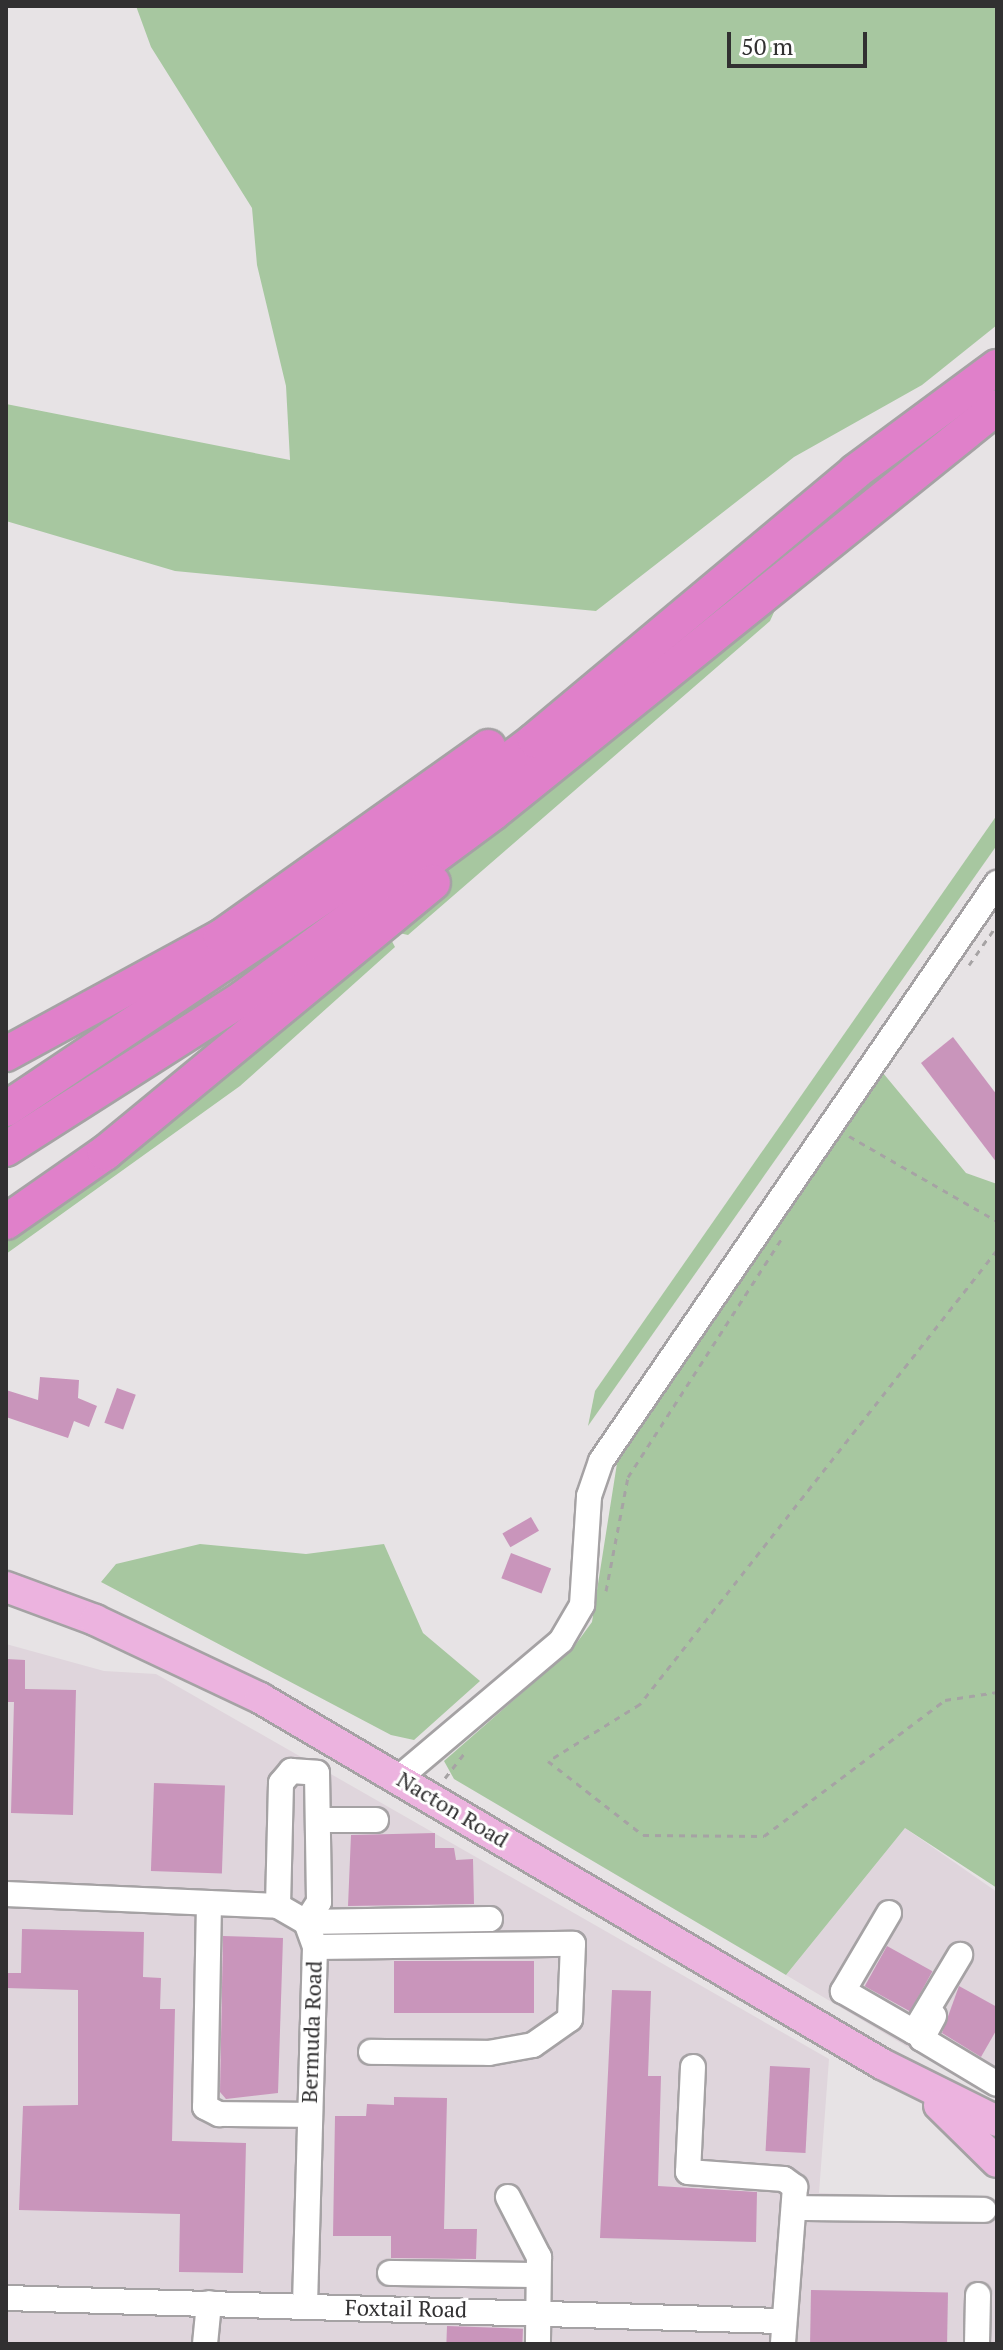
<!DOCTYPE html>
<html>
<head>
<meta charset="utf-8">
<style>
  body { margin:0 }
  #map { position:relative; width:1003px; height:2350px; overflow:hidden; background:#e7e3e5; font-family:"PT Serif",serif }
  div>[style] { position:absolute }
  .built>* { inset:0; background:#dfd5dc }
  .green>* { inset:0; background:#a7c7a0 }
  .building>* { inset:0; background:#c995bb; transform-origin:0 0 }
  .path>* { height:3px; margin-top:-1.5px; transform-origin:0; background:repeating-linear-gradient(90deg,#a6a3a4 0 6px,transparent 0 12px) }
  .roads { filter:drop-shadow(2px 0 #a5a2a4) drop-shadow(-2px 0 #a5a2a4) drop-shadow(0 2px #a5a2a4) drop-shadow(0 -2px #a5a2a4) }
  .minor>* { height:24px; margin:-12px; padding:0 12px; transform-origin:12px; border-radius:12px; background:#fff }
  .major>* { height:30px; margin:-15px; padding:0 15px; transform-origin:15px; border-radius:15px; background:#ecb3df }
  .highway>* { height:34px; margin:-17px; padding:0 17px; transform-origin:17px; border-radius:17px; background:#e080ca }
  span { translate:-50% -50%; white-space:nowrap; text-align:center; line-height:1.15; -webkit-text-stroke:6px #fff; paint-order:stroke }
  .street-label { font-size:22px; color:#313031 }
  .frame { position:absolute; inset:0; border:8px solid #313031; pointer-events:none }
  .scale { position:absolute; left:727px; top:32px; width:140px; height:36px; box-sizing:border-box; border:4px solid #313031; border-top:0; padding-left:10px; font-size:24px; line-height:28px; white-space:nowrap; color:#313031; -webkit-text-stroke:6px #fff; paint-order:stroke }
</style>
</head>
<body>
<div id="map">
  <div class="built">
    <div style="clip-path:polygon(6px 1644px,104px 1671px,156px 1674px,829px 2059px,819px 2193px,997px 2201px,997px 2344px,6px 2344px)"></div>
    <div style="clip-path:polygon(905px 1828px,997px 1892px,997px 2100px,786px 1975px)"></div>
  </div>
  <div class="green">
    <div style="clip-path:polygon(136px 6px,997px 6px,997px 325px,922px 385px,794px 457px,596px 611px,175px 571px,6px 521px,6px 404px,290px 460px,286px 386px,257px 265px,252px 208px,151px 47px)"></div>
    <div style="clip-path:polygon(766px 600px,775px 610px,770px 621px,408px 935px,386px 930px,395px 947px,240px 1086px,6px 1254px,6px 1236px)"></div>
    <div style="clip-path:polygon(997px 815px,997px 845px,588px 1426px,595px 1391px)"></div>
    <div style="clip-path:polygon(883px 1073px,966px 1173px,997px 1184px,997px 1888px,905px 1828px,786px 1975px,454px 1779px,444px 1761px,573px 1648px,592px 1622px,618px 1457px)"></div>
    <div style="clip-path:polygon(200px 1544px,306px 1554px,384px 1544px,423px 1633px,480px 1681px,414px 1740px,391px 1735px,101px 1582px,116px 1564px)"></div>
  </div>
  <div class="building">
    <div style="clip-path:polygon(953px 1037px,997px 1095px,997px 1163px,921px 1063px)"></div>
    <div style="clip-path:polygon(40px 1377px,79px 1380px,78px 1398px,97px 1406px,89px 1427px,74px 1421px,68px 1438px,6px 1417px,6px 1390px,38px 1400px)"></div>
    <div style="left:117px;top:1388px;width:20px;height:37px;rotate:20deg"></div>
    <div style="left:531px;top:1517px;width:16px;height:33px;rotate:60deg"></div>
    <div style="left:511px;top:1553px;width:43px;height:27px;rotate:21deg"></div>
    <div style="clip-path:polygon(6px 1659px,25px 1660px,25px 1689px,76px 1690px,73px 1815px,11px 1813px,14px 1702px,6px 1702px)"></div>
    <div style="left:154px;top:1783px;width:71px;height:88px;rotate:2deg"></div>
    <div style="clip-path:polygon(435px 1833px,435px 1848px,454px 1848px,456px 1860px,473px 1859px,474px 1904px,348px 1906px,351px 1835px)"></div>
    <div style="clip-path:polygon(22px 1929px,144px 1932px,143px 1977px,161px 1978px,160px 2009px,175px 2009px,172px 2141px,246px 2143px,243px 2273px,179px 2272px,180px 2214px,19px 2210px,23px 2106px,78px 2105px,78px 1990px,6px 1988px,7px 1973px,21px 1973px)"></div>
    <div style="clip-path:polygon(223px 1936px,283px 1938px,278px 2093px,226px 2099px,220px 2092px)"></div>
    <div style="left:887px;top:1946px;width:52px;height:46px;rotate:29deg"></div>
    <div style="left:394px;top:1961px;width:140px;height:52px"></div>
    <div style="clip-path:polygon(959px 1986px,997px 2007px,997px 2029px,981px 2057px,942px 2033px)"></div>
    <div style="clip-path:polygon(612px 1990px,651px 1991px,648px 2076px,661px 2076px,658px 2186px,757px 2192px,756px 2242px,600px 2238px)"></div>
    <div style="left:770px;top:2066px;width:40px;height:85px;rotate:3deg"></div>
    <div style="clip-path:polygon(394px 2097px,447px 2098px,444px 2229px,477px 2229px,476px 2259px,391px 2258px,391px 2236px,333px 2236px,335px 2116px,366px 2116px,367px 2104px,394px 2105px)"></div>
    <div style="left:811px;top:2290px;width:137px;height:54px;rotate:1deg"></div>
    <div style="left:447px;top:2326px;width:76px;height:18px;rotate:2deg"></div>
  </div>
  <div class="path">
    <div style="left:969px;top:965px;width:49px;rotate:-55deg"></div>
    <div style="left:849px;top:1136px;width:171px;rotate:29.9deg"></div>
    <div style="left:997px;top:1250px;width:578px;rotate:128.18deg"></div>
    <div style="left:640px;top:1704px;width:108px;rotate:148.2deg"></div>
    <div style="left:548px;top:1761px;width:120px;rotate:37.9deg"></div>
    <div style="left:643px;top:1835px;width:121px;rotate:0.5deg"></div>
    <div style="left:764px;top:1836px;width:226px;rotate:-36.9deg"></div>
    <div style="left:945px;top:1700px;width:53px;rotate:-8.7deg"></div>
    <div style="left:606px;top:1591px;width:116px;rotate:-79.1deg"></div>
    <div style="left:628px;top:1477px;width:284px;rotate:-57.2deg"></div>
    <div style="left:445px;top:1778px;width:33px;rotate:-52deg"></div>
  </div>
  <div class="roads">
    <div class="minor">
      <div style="left:400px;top:1777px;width:211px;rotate:-40.2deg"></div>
      <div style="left:561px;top:1641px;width:42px;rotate:-59.7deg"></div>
      <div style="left:582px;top:1605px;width:109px;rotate:-86.3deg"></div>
      <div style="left:589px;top:1496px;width:37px;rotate:-71deg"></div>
      <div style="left:601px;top:1461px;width:701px;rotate:-55.58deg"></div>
      <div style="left:322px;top:1820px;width:54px"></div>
      <div style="left:6px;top:1894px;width:272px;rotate:2.5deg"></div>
      <div style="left:278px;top:1906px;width:32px;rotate:30deg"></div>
      <div style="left:306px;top:1922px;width:27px;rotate:70deg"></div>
      <div style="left:315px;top:1947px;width:359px;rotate:91.6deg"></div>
      <div style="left:209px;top:1903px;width:204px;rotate:91.1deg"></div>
      <div style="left:205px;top:2107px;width:16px;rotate:27deg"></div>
      <div style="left:219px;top:2114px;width:89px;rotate:0.6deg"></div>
      <div style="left:278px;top:1906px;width:123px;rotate:-88.6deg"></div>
      <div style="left:281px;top:1783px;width:16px;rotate:-50deg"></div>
      <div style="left:291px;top:1771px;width:26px;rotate:4deg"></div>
      <div style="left:317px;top:1773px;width:129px;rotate:89.1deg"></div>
      <div style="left:319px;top:1902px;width:24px;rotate:123deg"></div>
      <div style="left:889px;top:1913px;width:91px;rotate:120.5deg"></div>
      <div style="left:843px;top:1991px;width:82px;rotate:30deg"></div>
      <div style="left:914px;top:2032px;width:90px;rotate:-59.1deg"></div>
      <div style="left:306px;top:1922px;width:184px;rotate:-0.9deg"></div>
      <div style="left:315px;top:1947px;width:258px;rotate:-0.7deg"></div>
      <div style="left:573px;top:1944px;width:75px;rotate:92.3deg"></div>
      <div style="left:570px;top:2019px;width:45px;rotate:144.9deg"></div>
      <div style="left:533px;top:2045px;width:45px;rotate:169.7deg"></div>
      <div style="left:489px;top:2053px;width:118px;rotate:-179.5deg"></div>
      <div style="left:934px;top:2016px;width:26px;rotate:118deg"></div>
      <div style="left:922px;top:2039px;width:87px;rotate:31deg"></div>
      <div style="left:693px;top:2067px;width:105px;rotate:92.7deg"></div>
      <div style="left:688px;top:2172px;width:96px;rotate:4.2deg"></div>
      <div style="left:784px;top:2179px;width:14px;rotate:36deg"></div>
      <div style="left:795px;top:2187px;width:157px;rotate:94.4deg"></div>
      <div style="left:508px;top:2197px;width:68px;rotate:62.7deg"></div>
      <div style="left:539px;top:2257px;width:87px;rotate:90.7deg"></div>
      <div style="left:794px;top:2208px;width:190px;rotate:0.6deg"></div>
      <div style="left:390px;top:2273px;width:148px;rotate:0.8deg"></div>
      <div style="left:6px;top:2298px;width:777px;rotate:1.7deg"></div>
      <div style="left:205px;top:2344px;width:41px;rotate:-84.4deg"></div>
      <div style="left:977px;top:2344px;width:49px;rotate:-88.8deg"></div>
    </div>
    <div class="major">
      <div style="left:6px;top:1587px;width:95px;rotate:20.3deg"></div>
      <div style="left:95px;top:1620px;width:183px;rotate:25.3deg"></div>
      <div style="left:260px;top:1698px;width:722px;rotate:30.47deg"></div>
      <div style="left:882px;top:2064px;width:128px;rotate:26.4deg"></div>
      <div style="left:939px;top:2105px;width:81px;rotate:44.5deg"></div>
    </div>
    <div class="highway">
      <div style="left:6px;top:1054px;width:245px;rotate:-28.6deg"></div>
      <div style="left:221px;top:937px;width:328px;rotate:-35.4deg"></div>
      <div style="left:6px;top:1109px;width:433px;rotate:-33.8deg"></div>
      <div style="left:366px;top:868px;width:212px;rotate:-37.1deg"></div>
      <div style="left:535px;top:740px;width:417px;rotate:-39.9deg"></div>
      <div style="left:855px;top:472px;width:177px;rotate:-36.5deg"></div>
      <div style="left:6px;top:1149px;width:281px;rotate:-32.5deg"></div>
      <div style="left:243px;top:998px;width:311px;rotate:-36.5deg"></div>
      <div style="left:493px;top:813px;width:647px;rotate:-38.85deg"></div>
      <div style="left:6px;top:1222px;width:121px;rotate:-34.9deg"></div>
      <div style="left:105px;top:1153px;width:425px;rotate:-39.5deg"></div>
    </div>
  </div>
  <div class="street-label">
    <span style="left:453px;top:1809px;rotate:31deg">Nacton Road</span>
    <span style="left:311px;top:2032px;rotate:-88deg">Bermuda Road</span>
    <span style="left:406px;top:2308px;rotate:1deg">Foxtail Road</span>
  </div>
  <div class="frame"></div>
  <div class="scale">50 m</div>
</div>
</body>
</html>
